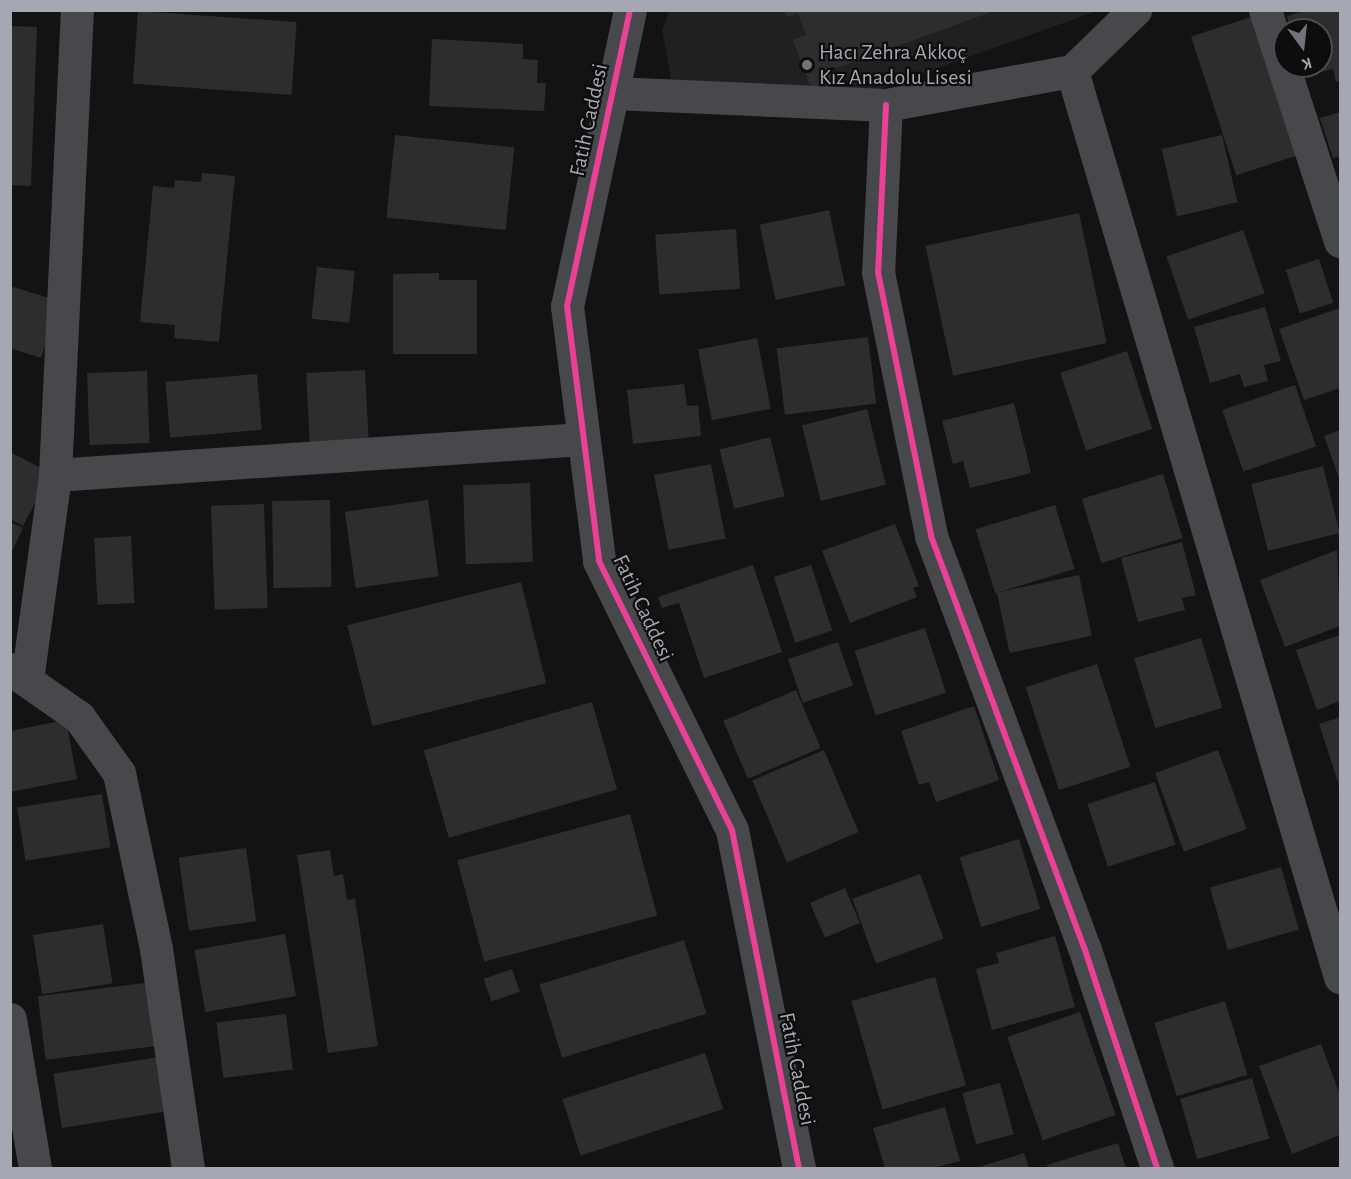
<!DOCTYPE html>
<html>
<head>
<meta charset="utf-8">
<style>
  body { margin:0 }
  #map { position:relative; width:1351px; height:1179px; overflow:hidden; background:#131313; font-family:"Alegreya Sans",sans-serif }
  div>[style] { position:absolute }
  .built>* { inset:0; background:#202021 }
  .building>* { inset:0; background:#2d2d2e; transform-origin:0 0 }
  .street>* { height:33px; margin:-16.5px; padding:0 16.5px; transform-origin:16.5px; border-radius:16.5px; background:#47484c }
  .cycleway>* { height:6px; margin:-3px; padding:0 3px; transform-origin:3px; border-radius:3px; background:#ea4096 }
  .dots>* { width:16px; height:16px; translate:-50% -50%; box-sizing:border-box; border:3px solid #0d0d0e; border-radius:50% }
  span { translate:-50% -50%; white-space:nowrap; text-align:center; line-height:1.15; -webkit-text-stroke:4.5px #0d0d0e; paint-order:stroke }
  .poi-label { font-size:22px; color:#a5a7b3 }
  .left { translate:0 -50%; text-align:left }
  .street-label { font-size:22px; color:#a5a7b3 }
  .frame { position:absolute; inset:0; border:12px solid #a5a7b3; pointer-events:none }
  .north { position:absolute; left:1273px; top:18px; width:60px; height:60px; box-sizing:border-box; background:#0d0d0e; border:2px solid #4a4b50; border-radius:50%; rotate:165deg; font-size:16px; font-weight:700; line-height:24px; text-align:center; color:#a5a7b3 }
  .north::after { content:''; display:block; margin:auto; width:21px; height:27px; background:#72737b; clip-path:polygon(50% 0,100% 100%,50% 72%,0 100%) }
</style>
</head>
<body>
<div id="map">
  <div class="built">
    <div style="clip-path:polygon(670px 10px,1097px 11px,849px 100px,676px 106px,662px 30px)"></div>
  </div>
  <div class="building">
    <div style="clip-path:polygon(784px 10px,994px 11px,831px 70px,834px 80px,811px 88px,793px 40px,806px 35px,798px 13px,787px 17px)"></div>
    <div style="clip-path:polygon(1307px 10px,1340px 10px,1340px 81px,1336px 82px,1333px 69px,1302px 77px,1299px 66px,1321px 66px,1321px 30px,1290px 30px,1287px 16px)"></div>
    <div style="left:138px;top:11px;width:159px;height:73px;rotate:4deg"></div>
    <div style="left:1251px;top:17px;width:146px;height:63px;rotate:72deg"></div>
    <div style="clip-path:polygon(10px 26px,37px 27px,31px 186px,10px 185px)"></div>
    <div style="clip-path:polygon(432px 39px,523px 44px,523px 59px,538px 60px,537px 83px,546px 83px,544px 111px,429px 106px)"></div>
    <div style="clip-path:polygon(1340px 112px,1340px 156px,1333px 158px,1320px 118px)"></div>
    <div style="left:395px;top:135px;width:120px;height:83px;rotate:6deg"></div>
    <div style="left:1222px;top:135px;width:69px;height:62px;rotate:77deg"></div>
    <div style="clip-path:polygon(202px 173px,235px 176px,219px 342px,174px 338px,175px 325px,140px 322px,153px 186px,174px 188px,175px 180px,201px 182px)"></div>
    <div style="left:829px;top:210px;width:77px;height:71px;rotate:78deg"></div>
    <div style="left:1079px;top:213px;width:133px;height:157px;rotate:78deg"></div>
    <div style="left:736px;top:229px;width:60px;height:81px;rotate:86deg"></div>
    <div style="left:1243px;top:230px;width:67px;height:81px;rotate:71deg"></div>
    <div style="left:1319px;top:259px;width:46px;height:35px;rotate:72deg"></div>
    <div style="left:317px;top:267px;width:38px;height:52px;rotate:6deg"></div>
    <div style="clip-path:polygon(439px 273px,439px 280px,477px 280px,477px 354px,393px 354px,393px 274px)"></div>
    <div style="clip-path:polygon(10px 286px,59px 301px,41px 358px,10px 348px)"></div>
    <div style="clip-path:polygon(1265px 307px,1281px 361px,1264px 365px,1268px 381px,1244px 387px,1240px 374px,1210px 383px,1194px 327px)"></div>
    <div style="clip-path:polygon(1340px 308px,1340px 388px,1304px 400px,1279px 329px)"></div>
    <div style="left:868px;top:337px;width:67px;height:92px;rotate:83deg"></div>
    <div style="left:757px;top:338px;width:72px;height:60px;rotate:79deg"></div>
    <div style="left:1127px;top:351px;width:82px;height:70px;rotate:72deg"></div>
    <div style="left:365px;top:370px;width:78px;height:59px;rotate:87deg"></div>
    <div style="left:147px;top:371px;width:72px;height:60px;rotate:88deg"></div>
    <div style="left:257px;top:374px;width:56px;height:92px;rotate:85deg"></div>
    <div style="clip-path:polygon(684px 384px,687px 406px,698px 405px,701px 436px,633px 444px,627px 390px)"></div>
    <div style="left:1295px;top:385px;width:65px;height:77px;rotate:71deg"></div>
    <div style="clip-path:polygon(1014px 403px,1031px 473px,970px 488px,963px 461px,953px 464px,942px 421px)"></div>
    <div style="left:867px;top:409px;width:78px;height:67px;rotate:76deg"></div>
    <div style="clip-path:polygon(1340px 430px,1340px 481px,1324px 436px)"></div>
    <div style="left:770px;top:437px;width:61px;height:52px;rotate:76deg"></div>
    <div style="clip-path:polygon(10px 452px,51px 473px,23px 526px,10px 519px)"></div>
    <div style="left:711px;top:464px;width:76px;height:58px;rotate:79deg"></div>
    <div style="left:1323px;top:466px;width:69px;height:74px;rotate:76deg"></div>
    <div style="left:1163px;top:474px;width:67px;height:85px;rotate:73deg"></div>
    <div style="left:530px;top:483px;width:79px;height:67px;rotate:88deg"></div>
    <div style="left:330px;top:500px;width:87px;height:58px;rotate:89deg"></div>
    <div style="left:428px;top:500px;width:77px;height:84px;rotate:82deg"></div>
    <div style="left:264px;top:504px;width:104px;height:53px;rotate:88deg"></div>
    <div style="left:1055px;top:505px;width:67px;height:83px;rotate:73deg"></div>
    <div style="clip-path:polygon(10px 522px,23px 528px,10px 555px)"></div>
    <div style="clip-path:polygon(895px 524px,919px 586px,913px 588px,917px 597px,850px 623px,822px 551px)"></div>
    <div style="left:131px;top:536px;width:67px;height:37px;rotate:87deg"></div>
    <div style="clip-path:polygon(1182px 542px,1196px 595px,1182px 598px,1185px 610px,1138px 622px,1121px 558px)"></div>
    <div style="clip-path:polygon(1337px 550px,1340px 626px,1285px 647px,1260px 580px)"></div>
    <div style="clip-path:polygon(753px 565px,782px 652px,704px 678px,679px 603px,662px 608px,658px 597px)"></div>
    <div style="left:811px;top:565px;width:69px;height:39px;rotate:72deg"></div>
    <div style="left:1079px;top:575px;width:62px;height:84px;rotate:78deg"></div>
    <div style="left:521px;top:582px;width:104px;height:179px;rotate:76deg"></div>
    <div style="left:925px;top:628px;width:68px;height:74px;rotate:72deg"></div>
    <div style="clip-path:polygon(1340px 635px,1340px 701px,1317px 710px,1296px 650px)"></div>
    <div style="left:1201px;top:638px;width:73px;height:70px;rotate:73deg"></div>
    <div style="left:838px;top:642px;width:46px;height:53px;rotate:71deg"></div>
    <div style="left:1097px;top:664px;width:108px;height:75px;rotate:72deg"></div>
    <div style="left:796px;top:690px;width:63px;height:79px;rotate:67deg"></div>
    <div style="left:592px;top:702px;width:91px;height:175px;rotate:74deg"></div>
    <div style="clip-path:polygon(974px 706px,999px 780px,936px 802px,929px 782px,919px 785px,901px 731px)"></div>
    <div style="clip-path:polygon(1340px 717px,1340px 788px,1319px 724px)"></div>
    <div style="clip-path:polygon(66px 720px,77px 779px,10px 792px,10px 731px)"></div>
    <div style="left:824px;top:750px;width:89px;height:78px;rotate:67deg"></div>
    <div style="left:1218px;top:750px;width:84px;height:67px;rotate:70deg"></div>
    <div style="left:1155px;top:782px;width:66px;height:71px;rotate:72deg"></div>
    <div style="left:102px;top:794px;width:54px;height:86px;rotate:81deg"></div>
    <div style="left:630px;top:814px;width:105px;height:179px;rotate:75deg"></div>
    <div style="left:1019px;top:839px;width:73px;height:62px;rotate:73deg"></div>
    <div style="left:246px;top:848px;width:74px;height:68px;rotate:82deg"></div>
    <div style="clip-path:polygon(330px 850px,334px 876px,343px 874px,347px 900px,355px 899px,378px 1046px,328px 1053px,297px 855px)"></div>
    <div style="left:1281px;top:867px;width:65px;height:74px;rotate:74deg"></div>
    <div style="left:920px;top:874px;width:69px;height:72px;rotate:70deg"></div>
    <div style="left:845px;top:888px;width:38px;height:38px;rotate:67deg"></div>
    <div style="left:103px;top:924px;width:60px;height:71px;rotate:81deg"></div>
    <div style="left:285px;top:934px;width:63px;height:92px;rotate:80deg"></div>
    <div style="clip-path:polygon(1055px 936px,1075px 1007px,992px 1030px,976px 969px,999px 963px,996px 953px)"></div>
    <div style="left:684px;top:940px;width:77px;height:151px;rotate:73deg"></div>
    <div style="left:512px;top:969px;width:24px;height:30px;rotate:71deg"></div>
    <div style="left:935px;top:977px;width:113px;height:87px;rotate:74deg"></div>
    <div style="left:153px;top:982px;width:64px;height:116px;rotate:83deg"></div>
    <div style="left:1225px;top:1001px;width:77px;height:74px;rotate:73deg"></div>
    <div style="left:1080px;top:1012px;width:109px;height:77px;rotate:71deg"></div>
    <div style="left:286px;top:1014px;width:56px;height:70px;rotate:83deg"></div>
    <div style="clip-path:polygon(1321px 1044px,1340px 1095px,1340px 1135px,1292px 1154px,1259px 1066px)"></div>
    <div style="left:705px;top:1053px;width:59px;height:150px;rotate:72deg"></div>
    <div style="left:159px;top:1057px;width:55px;height:107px;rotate:81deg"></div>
    <div style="left:1252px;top:1078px;width:63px;height:75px;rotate:74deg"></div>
    <div style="left:1000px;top:1083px;width:53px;height:39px;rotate:75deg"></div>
    <div style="clip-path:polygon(945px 1107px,960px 1161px,933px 1168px,885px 1168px,873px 1128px)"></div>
    <div style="clip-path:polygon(1118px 1143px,1126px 1168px,1048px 1168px,1047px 1165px)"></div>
    <div style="clip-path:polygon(1024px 1153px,1029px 1168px,976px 1168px)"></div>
  </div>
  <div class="street">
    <div style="left:630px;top:10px;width:303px;rotate:102deg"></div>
    <div style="left:567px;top:306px;width:257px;rotate:82.8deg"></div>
    <div style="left:599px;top:561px;width:300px;rotate:63.7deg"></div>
    <div style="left:732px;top:830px;width:345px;rotate:78.8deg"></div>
    <div style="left:1265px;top:10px;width:243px;rotate:72deg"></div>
    <div style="left:1072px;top:71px;width:945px;rotate:73.52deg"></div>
    <div style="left:613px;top:93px;width:273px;rotate:2.5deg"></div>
    <div style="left:886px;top:105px;width:189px;rotate:-10.4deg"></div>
    <div style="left:1072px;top:71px;width:88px;rotate:-44.1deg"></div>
    <div style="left:886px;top:105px;width:167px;rotate:92.7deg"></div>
    <div style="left:878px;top:272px;width:269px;rotate:78.6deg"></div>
    <div style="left:931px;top:536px;width:439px;rotate:69.6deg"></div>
    <div style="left:1084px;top:947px;width:233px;rotate:71.7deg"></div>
    <div style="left:55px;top:475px;width:529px;rotate:-3.9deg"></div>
    <div style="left:10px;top:669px;width:84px;rotate:34.8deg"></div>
    <div style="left:79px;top:717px;width:69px;rotate:54.5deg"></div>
    <div style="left:119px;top:773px;width:180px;rotate:78.1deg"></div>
    <div style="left:156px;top:949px;width:221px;rotate:81.7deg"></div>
    <div style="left:27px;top:680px;width:207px;rotate:-82.2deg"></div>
    <div style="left:55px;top:475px;width:466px;rotate:-87.3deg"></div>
    <div style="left:10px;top:1019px;width:151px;rotate:80.5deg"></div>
  </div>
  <div class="cycleway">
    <div style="left:630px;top:10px;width:303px;rotate:102deg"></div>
    <div style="left:567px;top:306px;width:257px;rotate:82.8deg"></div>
    <div style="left:599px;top:561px;width:300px;rotate:63.7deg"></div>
    <div style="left:732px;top:830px;width:345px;rotate:78.8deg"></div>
    <div style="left:886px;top:105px;width:167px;rotate:92.7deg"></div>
    <div style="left:878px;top:272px;width:269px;rotate:78.6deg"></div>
    <div style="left:931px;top:536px;width:439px;rotate:69.6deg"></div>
    <div style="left:1084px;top:947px;width:233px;rotate:71.7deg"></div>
  </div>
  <div class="dots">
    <div style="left:807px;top:65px;background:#72737b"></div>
  </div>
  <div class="poi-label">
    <span class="left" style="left:819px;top:65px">Hacı Zehra Akkoç<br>Kız Anadolu Lisesi</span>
  </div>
  <div class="street-label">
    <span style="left:589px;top:120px;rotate:-78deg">Fatih Caddesi</span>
    <span style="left:643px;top:608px;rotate:65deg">Fatih Caddesi</span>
    <span style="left:797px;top:1069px;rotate:79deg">Fatih Caddesi</span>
  </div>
  <div class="frame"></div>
  <div class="north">K</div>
</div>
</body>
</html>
